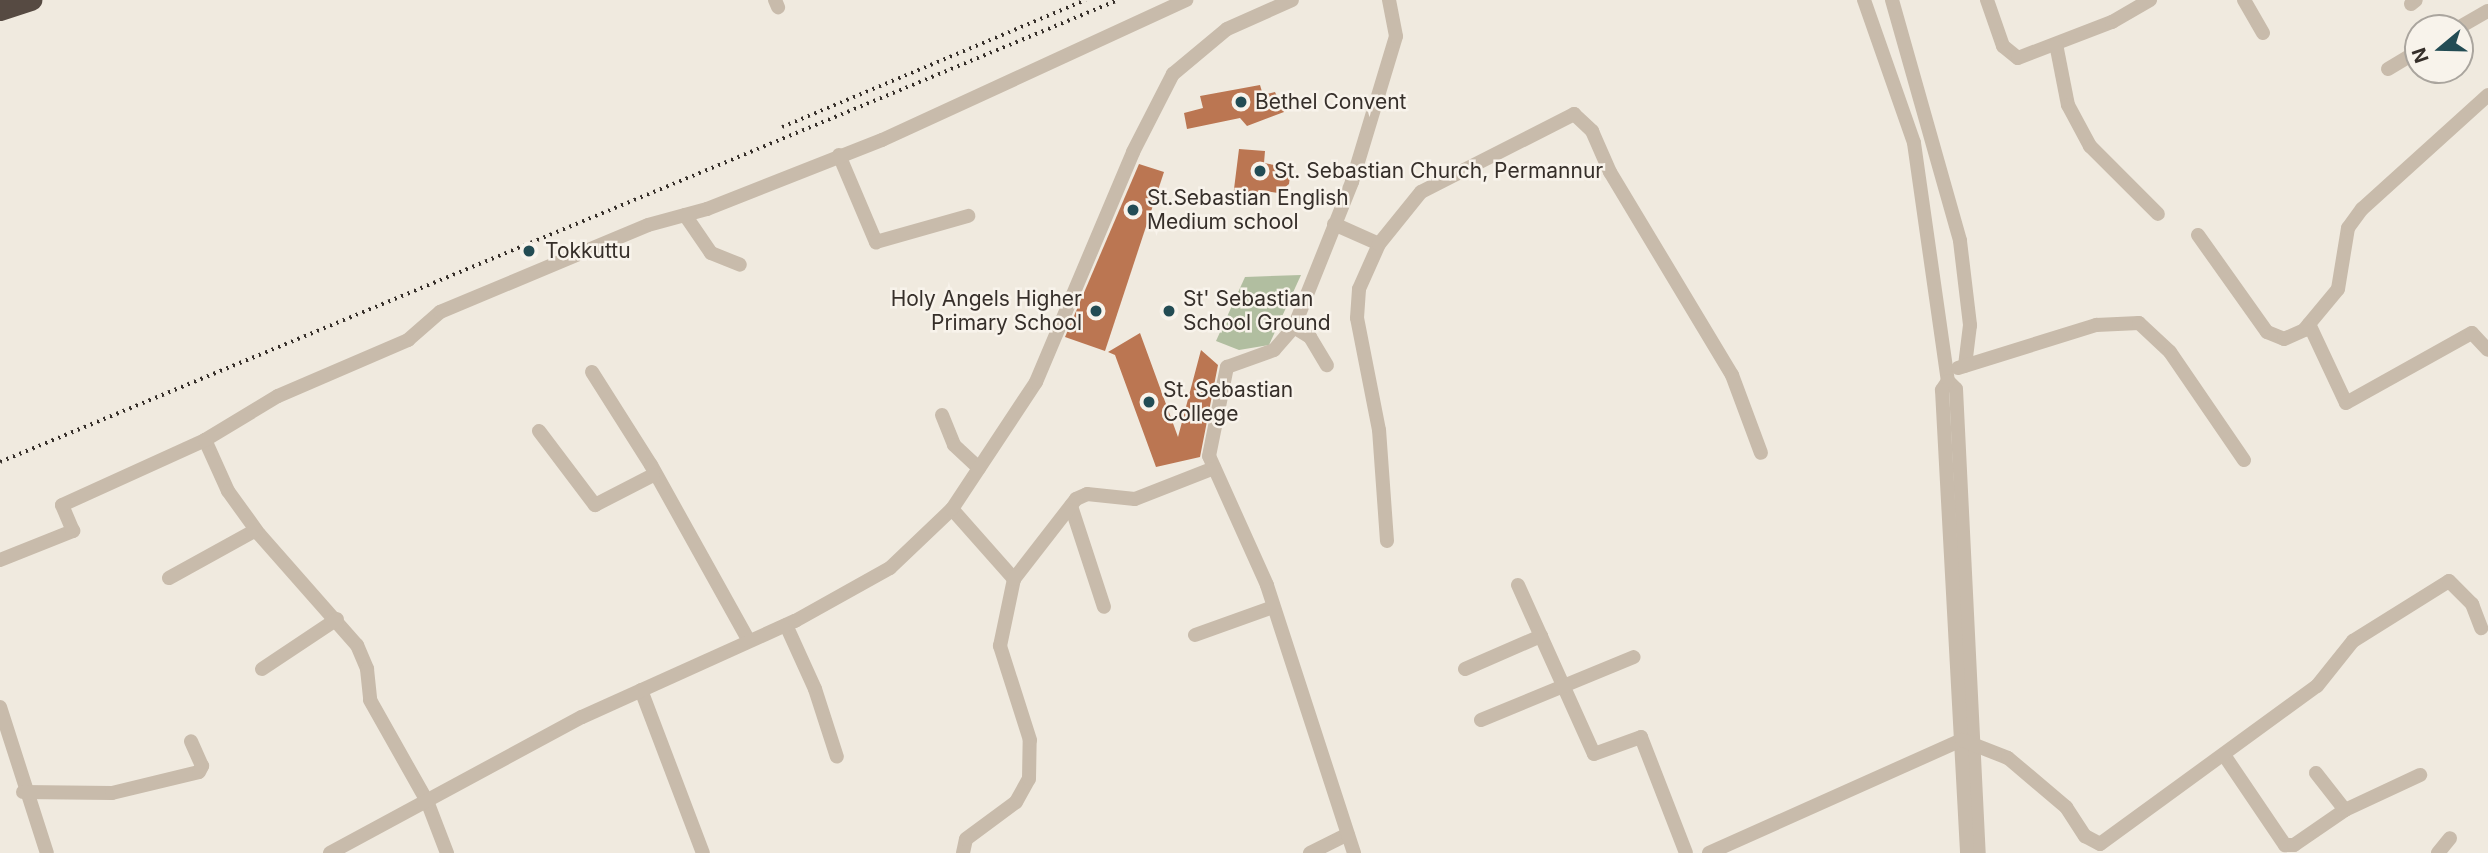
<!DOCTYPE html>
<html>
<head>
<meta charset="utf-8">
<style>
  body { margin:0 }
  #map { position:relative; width:2488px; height:853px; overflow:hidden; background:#f0eadf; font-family:Inter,sans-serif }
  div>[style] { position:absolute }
  .green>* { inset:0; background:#b1bea0 }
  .building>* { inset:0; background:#bb7652 }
  .minor>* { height:14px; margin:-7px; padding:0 7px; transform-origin:7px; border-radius:7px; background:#c8bbab }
  .highway>* { height:21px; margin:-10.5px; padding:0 10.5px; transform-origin:10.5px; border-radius:10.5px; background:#564a42 }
  .rail>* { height:3.5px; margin-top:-1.75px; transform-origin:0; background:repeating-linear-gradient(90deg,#362f2a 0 2px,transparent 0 7px) }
  .dots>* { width:19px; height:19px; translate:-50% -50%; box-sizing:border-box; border:4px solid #f8f3eb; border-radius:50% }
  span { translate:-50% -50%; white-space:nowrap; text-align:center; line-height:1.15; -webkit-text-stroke:5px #f8f3eb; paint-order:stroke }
  .poi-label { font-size:21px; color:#362f2a }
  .left { translate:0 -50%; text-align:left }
  .right { translate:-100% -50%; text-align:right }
  .north { position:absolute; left:2404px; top:14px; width:70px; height:70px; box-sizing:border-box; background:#f8f3eb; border:2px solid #aaa59e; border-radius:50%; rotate:251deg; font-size:19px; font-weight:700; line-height:28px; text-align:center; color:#362f2a }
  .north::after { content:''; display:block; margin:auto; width:24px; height:32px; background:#234c54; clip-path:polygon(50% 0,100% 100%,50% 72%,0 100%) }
</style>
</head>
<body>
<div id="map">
  <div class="green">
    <div style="clip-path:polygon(1301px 275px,1269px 345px,1239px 350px,1216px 341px,1245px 277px)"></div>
  </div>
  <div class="building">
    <div style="clip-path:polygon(1260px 85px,1263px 95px,1275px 92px,1284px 112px,1247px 126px,1240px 118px,1187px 129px,1184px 113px,1203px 108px,1200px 96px)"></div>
    <div style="clip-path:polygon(1239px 149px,1265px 151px,1264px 163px,1280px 166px,1290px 176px,1289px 184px,1278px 193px,1259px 190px,1256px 200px,1233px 197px)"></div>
    <div style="clip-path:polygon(1139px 164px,1164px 172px,1105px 351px,1065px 337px)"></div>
    <div style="clip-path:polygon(1140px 333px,1178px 437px,1201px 350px,1218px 365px,1200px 457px,1156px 467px,1115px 355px,1108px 352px)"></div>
  </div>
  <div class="minor">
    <div style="left:775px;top:0;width:8px;rotate:67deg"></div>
    <div style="left:1864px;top:0;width:151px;rotate:70.7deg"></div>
    <div style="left:1914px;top:143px;width:240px;rotate:81.9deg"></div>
    <div style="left:1948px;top:381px;width:11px;rotate:45deg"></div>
    <div style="left:1956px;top:389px;width:465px;rotate:87.2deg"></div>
    <div style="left:1892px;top:0;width:250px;rotate:74.2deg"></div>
    <div style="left:1960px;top:241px;width:85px;rotate:83.2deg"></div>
    <div style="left:1970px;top:325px;width:41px;rotate:97deg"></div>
    <div style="left:1987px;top:0;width:49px;rotate:70.8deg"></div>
    <div style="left:2003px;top:46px;width:19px;rotate:39deg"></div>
    <div style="left:2018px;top:58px;width:101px;rotate:-21deg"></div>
    <div style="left:2112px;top:22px;width:44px;rotate:-30.1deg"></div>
    <div style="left:2244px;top:0;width:38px;rotate:60deg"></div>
    <div style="left:2411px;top:4px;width:6px;rotate:-39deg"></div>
    <div style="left:2458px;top:28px;width:34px;rotate:-30deg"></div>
    <div style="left:2056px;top:44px;width:62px;rotate:78.9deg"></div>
    <div style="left:2068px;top:105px;width:47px;rotate:61.8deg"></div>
    <div style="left:2090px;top:146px;width:96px;rotate:45deg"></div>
    <div style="left:2388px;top:69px;width:35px;rotate:-31deg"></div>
    <div style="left:839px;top:155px;width:95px;rotate:67deg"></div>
    <div style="left:876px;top:242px;width:96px;rotate:-15.8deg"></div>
    <div style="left:685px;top:215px;width:46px;rotate:55.6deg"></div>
    <div style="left:711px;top:253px;width:31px;rotate:22deg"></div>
    <div style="left:1334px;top:224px;width:49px;rotate:24deg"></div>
    <div style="left:2198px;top:235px;width:119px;rotate:54.6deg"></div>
    <div style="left:2267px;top:332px;width:18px;rotate:22deg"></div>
    <div style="left:2284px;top:339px;width:22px;rotate:-24deg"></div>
    <div style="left:2304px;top:330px;width:53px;rotate:-50.3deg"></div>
    <div style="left:2338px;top:289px;width:62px;rotate:-80.7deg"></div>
    <div style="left:2348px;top:228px;width:24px;rotate:-54deg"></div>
    <div style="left:2362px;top:209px;width:170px;rotate:-42.1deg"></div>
    <div style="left:2309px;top:324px;width:87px;rotate:64.9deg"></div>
    <div style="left:2346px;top:403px;width:144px;rotate:-29.1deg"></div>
    <div style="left:2472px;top:333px;width:23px;rotate:47deg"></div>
    <div style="left:1294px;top:327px;width:19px;rotate:32deg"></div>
    <div style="left:1310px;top:337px;width:33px;rotate:59deg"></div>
    <div style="left:1958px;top:368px;width:145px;rotate:-17.3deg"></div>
    <div style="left:2096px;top:325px;width:43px;rotate:-2.7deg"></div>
    <div style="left:2139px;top:323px;width:42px;rotate:43.1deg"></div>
    <div style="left:2170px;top:352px;width:131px;rotate:55.6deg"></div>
    <div style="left:592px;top:372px;width:110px;rotate:57.6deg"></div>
    <div style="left:651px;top:465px;width:201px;rotate:60.9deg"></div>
    <div style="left:1948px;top:381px;width:11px;rotate:124deg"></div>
    <div style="left:1942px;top:390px;width:464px;rotate:86.9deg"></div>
    <div style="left:942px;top:415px;width:32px;rotate:68deg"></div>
    <div style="left:954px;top:445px;width:34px;rotate:43deg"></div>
    <div style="left:539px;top:431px;width:93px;rotate:52.9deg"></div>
    <div style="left:595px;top:505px;width:65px;rotate:-27.3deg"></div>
    <div style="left:205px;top:440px;width:56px;rotate:65.7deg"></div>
    <div style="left:228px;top:491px;width:53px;rotate:54.2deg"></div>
    <div style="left:259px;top:534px;width:148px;rotate:48.6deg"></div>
    <div style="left:357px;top:645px;width:26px;rotate:67deg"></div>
    <div style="left:367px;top:669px;width:31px;rotate:84deg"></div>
    <div style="left:370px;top:700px;width:116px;rotate:60.6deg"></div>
    <div style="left:427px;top:801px;width:56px;rotate:69deg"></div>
    <div style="left:1071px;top:506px;width:106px;rotate:71.9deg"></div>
    <div style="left:952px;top:509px;width:94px;rotate:48.5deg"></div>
    <div style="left:1387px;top:541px;width:111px;rotate:-94.1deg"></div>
    <div style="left:1379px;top:430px;width:114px;rotate:-101.1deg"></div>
    <div style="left:1357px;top:318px;width:29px;rotate:-86deg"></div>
    <div style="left:1359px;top:289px;width:49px;rotate:-66deg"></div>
    <div style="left:1379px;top:244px;width:67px;rotate:-51.1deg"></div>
    <div style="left:1421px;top:192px;width:172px;rotate:-27deg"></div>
    <div style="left:1574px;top:114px;width:25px;rotate:43deg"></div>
    <div style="left:1592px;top:131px;width:45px;rotate:66.3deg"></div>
    <div style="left:1610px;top:172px;width:237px;rotate:59deg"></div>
    <div style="left:1732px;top:375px;width:83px;rotate:69.6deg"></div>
    <div style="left:0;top:560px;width:79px;rotate:-21.7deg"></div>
    <div style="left:73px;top:531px;width:28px;rotate:-113deg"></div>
    <div style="left:62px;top:505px;width:157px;rotate:-24.4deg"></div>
    <div style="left:205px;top:440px;width:85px;rotate:-31.1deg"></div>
    <div style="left:278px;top:396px;width:142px;rotate:-23.3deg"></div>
    <div style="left:408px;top:340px;width:43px;rotate:-41.2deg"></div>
    <div style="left:440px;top:312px;width:225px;rotate:-22.7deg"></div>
    <div style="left:648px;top:225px;width:61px;rotate:-15.2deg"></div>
    <div style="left:707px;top:209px;width:188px;rotate:-21.5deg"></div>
    <div style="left:882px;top:140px;width:335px;rotate:-24.7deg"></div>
    <div style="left:169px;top:578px;width:99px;rotate:-28.9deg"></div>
    <div style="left:1518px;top:585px;width:185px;rotate:65.8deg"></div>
    <div style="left:1594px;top:754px;width:50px;rotate:-19.9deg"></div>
    <div style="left:1641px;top:737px;width:124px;rotate:68.8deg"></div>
    <div style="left:786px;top:625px;width:70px;rotate:65.6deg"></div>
    <div style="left:815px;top:689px;width:71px;rotate:72.1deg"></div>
    <div style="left:1195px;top:635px;width:83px;rotate:-19.7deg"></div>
    <div style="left:262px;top:669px;width:90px;rotate:-33.7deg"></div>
    <div style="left:1465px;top:669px;width:83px;rotate:-23.5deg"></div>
    <div style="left:641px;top:690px;width:174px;rotate:69.2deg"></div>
    <div style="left:0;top:707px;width:153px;rotate:72.2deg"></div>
    <div style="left:1481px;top:720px;width:165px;rotate:-22.4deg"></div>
    <div style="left:2224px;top:755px;width:109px;rotate:55.9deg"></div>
    <div style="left:2285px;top:845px;width:9px"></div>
    <div style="left:2294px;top:845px;width:62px;rotate:-34.5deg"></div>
    <div style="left:2345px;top:810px;width:47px;rotate:-128.1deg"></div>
    <div style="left:23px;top:792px;width:89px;rotate:0.6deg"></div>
    <div style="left:112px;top:793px;width:89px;rotate:-13.6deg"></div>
    <div style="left:199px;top:772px;width:7px;rotate:-63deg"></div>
    <div style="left:202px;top:766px;width:27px;rotate:-114deg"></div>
    <div style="left:2345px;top:810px;width:83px;rotate:-25deg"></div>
    <div style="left:330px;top:853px;width:286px;rotate:-28.4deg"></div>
    <div style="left:582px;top:717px;width:234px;rotate:-24.3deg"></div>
    <div style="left:795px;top:621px;width:109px;rotate:-29.2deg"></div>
    <div style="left:890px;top:568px;width:86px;rotate:-43.6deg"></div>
    <div style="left:952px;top:509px;width:152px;rotate:-56.5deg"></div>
    <div style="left:1036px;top:382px;width:250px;rotate:-67.1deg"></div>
    <div style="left:1133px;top:152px;width:88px;rotate:-62.9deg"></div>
    <div style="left:1173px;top:74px;width:70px;rotate:-39.8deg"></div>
    <div style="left:1227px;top:29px;width:71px;rotate:-24deg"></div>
    <div style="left:963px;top:853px;width:14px;rotate:-78deg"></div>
    <div style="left:966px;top:839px;width:62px;rotate:-36.5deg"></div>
    <div style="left:1016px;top:802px;width:26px;rotate:-61deg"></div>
    <div style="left:1029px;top:779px;width:39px;rotate:-89deg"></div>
    <div style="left:1030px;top:740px;width:99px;rotate:-107.7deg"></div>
    <div style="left:1000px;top:646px;width:68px;rotate:-78.2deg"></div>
    <div style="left:1014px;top:579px;width:101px;rotate:-52.2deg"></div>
    <div style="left:1076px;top:499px;width:12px;rotate:-24deg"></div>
    <div style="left:1087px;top:494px;width:48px;rotate:5.9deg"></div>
    <div style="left:1135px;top:499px;width:85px;rotate:-21.4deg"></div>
    <div style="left:1310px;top:853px;width:42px;rotate:-26.6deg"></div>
    <div style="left:1354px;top:853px;width:282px;rotate:-108deg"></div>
    <div style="left:1267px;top:585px;width:141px;rotate:-114.2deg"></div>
    <div style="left:1209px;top:456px;width:91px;rotate:-78.6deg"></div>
    <div style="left:1227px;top:367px;width:50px;rotate:-19.9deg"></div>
    <div style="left:1274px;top:350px;width:30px;rotate:-49deg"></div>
    <div style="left:1294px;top:327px;width:156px;rotate:-68.2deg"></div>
    <div style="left:1352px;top:182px;width:152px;rotate:-73.2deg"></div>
    <div style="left:1396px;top:36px;width:37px;rotate:-101deg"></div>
    <div style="left:1709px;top:853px;width:277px;rotate:-24.1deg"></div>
    <div style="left:1962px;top:740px;width:49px;rotate:21.4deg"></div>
    <div style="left:2008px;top:758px;width:76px;rotate:40.2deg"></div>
    <div style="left:2066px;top:807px;width:35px;rotate:57deg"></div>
    <div style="left:2085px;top:836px;width:17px;rotate:28deg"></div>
    <div style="left:2100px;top:844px;width:268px;rotate:-36.1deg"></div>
    <div style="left:2317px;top:686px;width:58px;rotate:-51.3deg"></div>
    <div style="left:2353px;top:641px;width:113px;rotate:-32deg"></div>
    <div style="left:2449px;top:581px;width:33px;rotate:45deg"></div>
    <div style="left:2472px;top:604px;width:26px;rotate:69deg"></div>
    <div style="left:2438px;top:853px;width:19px;rotate:-51deg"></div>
  </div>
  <div class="highway">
    <div style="left:0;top:10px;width:33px;rotate:-18deg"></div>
  </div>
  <div class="rail">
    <div style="left:782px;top:127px;width:329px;rotate:-22.7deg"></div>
    <div style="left:0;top:462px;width:1210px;rotate:-22.45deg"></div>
  </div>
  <div class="dots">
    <div style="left:1241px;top:102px;background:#234c54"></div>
    <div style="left:1260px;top:171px;background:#234c54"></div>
    <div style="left:1133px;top:210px;background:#234c54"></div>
    <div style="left:529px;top:251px;background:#234c54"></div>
    <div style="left:1096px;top:311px;background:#234c54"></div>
    <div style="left:1169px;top:311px;background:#234c54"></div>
    <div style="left:1149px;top:402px;background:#234c54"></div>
  </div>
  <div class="poi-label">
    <span class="left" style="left:1255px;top:102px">Bethel Convent</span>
    <span class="left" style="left:1274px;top:171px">St. Sebastian Church, Permannur</span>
    <span class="left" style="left:1147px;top:210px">St.Sebastian English<br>Medium school</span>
    <span class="left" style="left:545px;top:251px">Tokkuttu</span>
    <span class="right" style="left:1082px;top:311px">Holy Angels Higher<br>Primary School</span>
    <span class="left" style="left:1183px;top:311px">St' Sebastian<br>School Ground</span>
    <span class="left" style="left:1163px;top:402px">St. Sebastian<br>College</span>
  </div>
  <div class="north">N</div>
</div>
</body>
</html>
